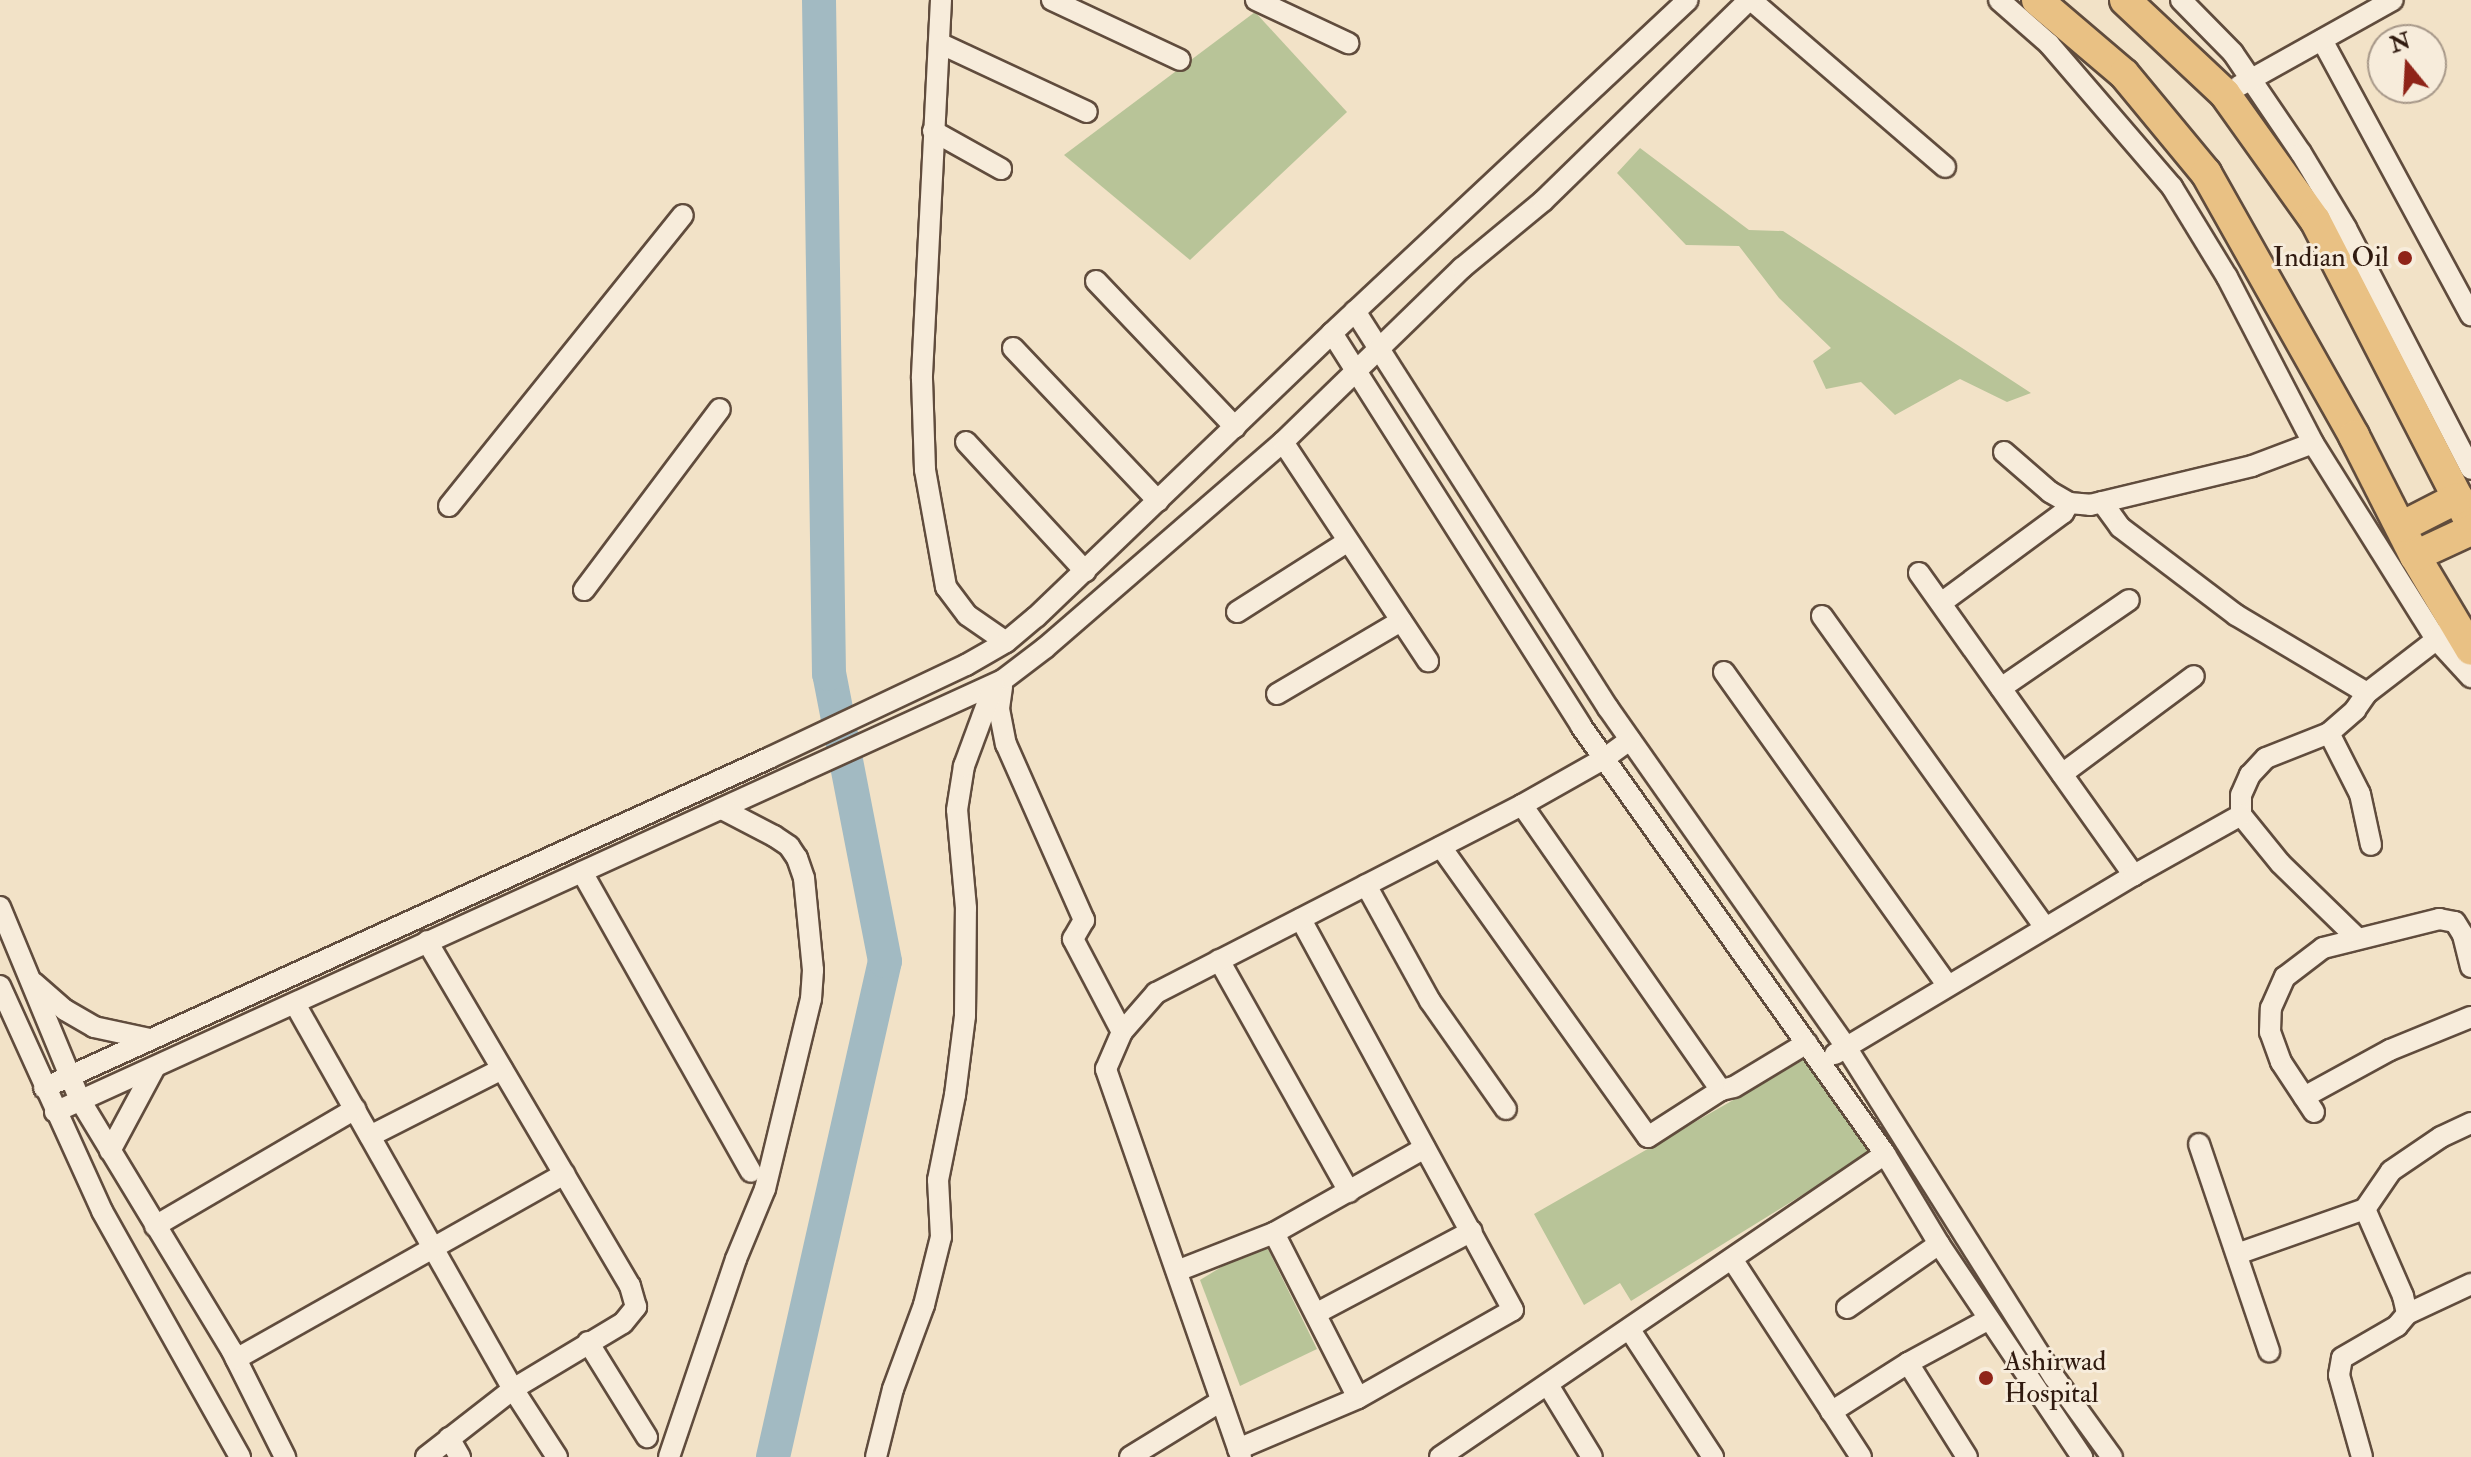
<!DOCTYPE html>
<html>
<head>
<meta charset="utf-8">
<style>
  body { margin:0 }
  #map { position:relative; width:2471px; height:1457px; overflow:hidden; background:#f2e2c7; font-family:"IM FELL Double Pica",serif }
  div>[style] { position:absolute }
  .green>* { inset:0; background:#b8c498 }
  .river>* { height:34px; margin:-17px; padding:0 17px; transform-origin:17px; border-radius:17px; background:#a2bac2 }
  .roads { filter:drop-shadow(2px 0 #604c3d) drop-shadow(-2px 0 #604c3d) drop-shadow(0 2px #604c3d) drop-shadow(0 -2px #604c3d) }
  .minor>* { height:20px; margin:-10px; padding:0 10px; transform-origin:10px; border-radius:10px; background:#f7ecdb }
  .highway>* { height:30px; margin:-15px; padding:0 15px; transform-origin:15px; border-radius:15px; background:#e9c184 }
  .dots>* { width:22px; height:22px; translate:-50% -50%; box-sizing:border-box; border:4px solid #f7ecdb; border-radius:50% }
  span { translate:-50% -50%; white-space:nowrap; text-align:center; line-height:1.15; -webkit-text-stroke:6px #f7ecdb; paint-order:stroke }
  .poi-label { font-size:28px; color:#301a0f }
  .right { translate:-100% -50%; text-align:right }
  .left { translate:0 -50%; text-align:left }
  .north { position:absolute; left:2367px; top:24px; width:80px; height:80px; box-sizing:border-box; background:#f7ecdb; border:2px solid #a79889; border-radius:50%; rotate:342deg; font-size:22px; font-weight:700; line-height:32px; text-align:center; color:#301a0f }
  .north::after { content:''; display:block; margin:auto; width:28px; height:36px; background:#8f2418; clip-path:polygon(50% 0,100% 100%,50% 72%,0 100%) }
</style>
</head>
<body>
<div id="map">
  <div class="green">
    <div style="clip-path:polygon(1255px 12px,1347px 112px,1190px 260px,1064px 155px)"></div>
    <div style="clip-path:polygon(1640px 148px,1749px 230px,1783px 231px,2031px 393px,2007px 402px,1960px 379px,1895px 415px,1861px 382px,1826px 389px,1813px 361px,1831px 348px,1779px 298px,1739px 246px,1686px 245px,1617px 173px)"></div>
    <div style="clip-path:polygon(1805px 1059px,1875px 1150px,1631px 1301px,1620px 1283px,1584px 1305px,1534px 1214px)"></div>
    <div style="clip-path:polygon(1264px 1241px,1317px 1349px,1240px 1386px,1200px 1280px)"></div>
  </div>
  <div class="river">
    <div style="left:773px;top:1457px;width:508px;rotate:-77.28deg"></div>
    <div style="left:885px;top:961px;width:292px;rotate:-101deg"></div>
    <div style="left:829px;top:674px;width:674px;rotate:-90.85deg"></div>
  </div>
  <div class="roads">
    <div class="minor">
      <div style="left:941px;top:0;width:379px;rotate:92.9deg"></div>
      <div style="left:922px;top:379px;width:91px;rotate:88.1deg"></div>
      <div style="left:925px;top:470px;width:119px;rotate:79.8deg"></div>
      <div style="left:946px;top:587px;width:35px;rotate:53deg"></div>
      <div style="left:967px;top:615px;width:47px;rotate:34.7deg"></div>
      <div style="left:1052px;top:0;width:141px;rotate:25.1deg"></div>
      <div style="left:1256px;top:0;width:102px;rotate:25.1deg"></div>
      <div style="left:1751px;top:0;width:256px;rotate:40.7deg"></div>
      <div style="left:1999px;top:0;width:67px;rotate:41.3deg"></div>
      <div style="left:2049px;top:44px;width:189px;rotate:49.3deg"></div>
      <div style="left:2172px;top:187px;width:105px;rotate:58.6deg"></div>
      <div style="left:2227px;top:277px;width:187px;rotate:62.6deg"></div>
      <div style="left:2313px;top:443px;width:231px;rotate:57.9deg"></div>
      <div style="left:2436px;top:639px;width:52px;rotate:47.4deg"></div>
      <div style="left:2181px;top:0;width:74px;rotate:45.5deg"></div>
      <div style="left:2233px;top:53px;width:121px;rotate:55.8deg"></div>
      <div style="left:2301px;top:153px;width:87px;rotate:59deg"></div>
      <div style="left:2346px;top:228px;width:271px;rotate:62.6deg"></div>
      <div style="left:2322px;top:40px;width:313px;rotate:61.6deg"></div>
      <div style="left:939px;top:43px;width:163px;rotate:25deg"></div>
      <div style="left:2239px;top:86px;width:176px;rotate:-29.2deg"></div>
      <div style="left:933px;top:131px;width:78px;rotate:29.2deg"></div>
      <div style="left:1096px;top:281px;width:202px;rotate:46.4deg"></div>
      <div style="left:1355px;top:311px;width:471px;rotate:57.5deg"></div>
      <div style="left:1608px;top:708px;width:414px;rotate:54.9deg"></div>
      <div style="left:1846px;top:1047px;width:390px;rotate:57.8deg"></div>
      <div style="left:2054px;top:1377px;width:99px;rotate:54.1deg"></div>
      <div style="left:1332px;top:333px;width:465px;rotate:57.6deg"></div>
      <div style="left:1581px;top:726px;width:525px;rotate:54.61deg"></div>
      <div style="left:1885px;top:1154px;width:105px;rotate:59deg"></div>
      <div style="left:1939px;top:1244px;width:257px;rotate:56.1deg"></div>
      <div style="left:1013px;top:348px;width:211px;rotate:46.5deg"></div>
      <div style="left:966px;top:442px;width:176px;rotate:47.3deg"></div>
      <div style="left:1283px;top:442px;width:263px;rotate:56.5deg"></div>
      <div style="left:2004px;top:452px;width:61px;rotate:41deg"></div>
      <div style="left:2050px;top:492px;width:22px;rotate:30deg"></div>
      <div style="left:2069px;top:503px;width:21px;rotate:5deg"></div>
      <div style="left:2090px;top:505px;width:167px;rotate:-13.5deg"></div>
      <div style="left:2252px;top:466px;width:65px;rotate:-20.7deg"></div>
      <div style="left:2102px;top:502px;width:31px;rotate:54deg"></div>
      <div style="left:2120px;top:527px;width:146px;rotate:37.2deg"></div>
      <div style="left:2236px;top:615px;width:152px;rotate:30.8deg"></div>
      <div style="left:449px;top:506px;width:373px;rotate:-51.2deg"></div>
      <div style="left:1919px;top:573px;width:371px;rotate:54.6deg"></div>
      <div style="left:584px;top:590px;width:226px;rotate:-53.1deg"></div>
      <div style="left:1941px;top:603px;width:152px;rotate:-36.4deg"></div>
      <div style="left:2063px;top:513px;width:12px;rotate:-59deg"></div>
      <div style="left:1237px;top:612px;width:130px;rotate:-32.5deg"></div>
      <div style="left:1822px;top:616px;width:383px;rotate:54.4deg"></div>
      <div style="left:1724px;top:672px;width:384px;rotate:54.5deg"></div>
      <div style="left:1002px;top:687px;width:22px;rotate:98deg"></div>
      <div style="left:999px;top:709px;width:36px;rotate:79deg"></div>
      <div style="left:1006px;top:744px;width:193px;rotate:66.1deg"></div>
      <div style="left:1084px;top:920px;width:22px;rotate:120deg"></div>
      <div style="left:1073px;top:939px;width:105px;rotate:62.2deg"></div>
      <div style="left:2001px;top:688px;width:155px;rotate:-34.5deg"></div>
      <div style="left:1277px;top:694px;width:144px;rotate:-30.5deg"></div>
      <div style="left:2329px;top:733px;width:68px;rotate:63.1deg"></div>
      <div style="left:2360px;top:794px;width:52px;rotate:77.8deg"></div>
      <div style="left:2062px;top:774px;width:164px;rotate:-36.6deg"></div>
      <div style="left:1522px;top:805px;width:348px;rotate:55.1deg"></div>
      <div style="left:1441px;top:847px;width:356px;rotate:54.5deg"></div>
      <div style="left:1648px;top:1137px;width:87px;rotate:-32.8deg"></div>
      <div style="left:1721px;top:1090px;width:13px;rotate:-13deg"></div>
      <div style="left:1734px;top:1087px;width:85px;rotate:-31.1deg"></div>
      <div style="left:582px;top:872px;width:344px;rotate:60.6deg"></div>
      <div style="left:1366px;top:885px;width:132px;rotate:61.1deg"></div>
      <div style="left:1430px;top:1001px;width:132px;rotate:54.9deg"></div>
      <div style="left:0;top:907px;width:209px;rotate:67.5deg"></div>
      <div style="left:80px;top:1100px;width:293px;rotate:58.8deg"></div>
      <div style="left:232px;top:1351px;width:119px;rotate:63.4deg"></div>
      <div style="left:2357px;top:938px;width:107px;rotate:-135.8deg"></div>
      <div style="left:2280px;top:863px;width:62px;rotate:-129.1deg"></div>
      <div style="left:2241px;top:815px;width:20px;rotate:-90deg"></div>
      <div style="left:2241px;top:795px;width:22px;rotate:-66deg"></div>
      <div style="left:2250px;top:775px;width:23px;rotate:-47deg"></div>
      <div style="left:2266px;top:758px;width:68px;rotate:-21.6deg"></div>
      <div style="left:2329px;top:733px;width:35px;rotate:-41deg"></div>
      <div style="left:2355px;top:710px;width:21px;rotate:-55deg"></div>
      <div style="left:2367px;top:693px;width:98px;rotate:-37.6deg"></div>
      <div style="left:1219px;top:960px;width:266px;rotate:60.7deg"></div>
      <div style="left:34px;top:983px;width:41px;rotate:41.1deg"></div>
      <div style="left:65px;top:1010px;width:34px;rotate:30deg"></div>
      <div style="left:94px;top:1027px;width:57px;rotate:12.1deg"></div>
      <div style="left:0;top:986px;width:247px;rotate:65.6deg"></div>
      <div style="left:102px;top:1211px;width:282px;rotate:60.7deg"></div>
      <div style="left:295px;top:1004px;width:442px;rotate:60.5deg"></div>
      <div style="left:513px;top:1389px;width:81px;rotate:57.1deg"></div>
      <div style="left:1835px;top:1054px;width:348px;rotate:-30.9deg"></div>
      <div style="left:2134px;top:875px;width:123px;rotate:-29.3deg"></div>
      <div style="left:44px;top:1088px;width:797px;rotate:-24.47deg"></div>
      <div style="left:769px;top:758px;width:218px;rotate:-25.3deg"></div>
      <div style="left:966px;top:665px;width:46px;rotate:-29.9deg"></div>
      <div style="left:1006px;top:642px;width:39px;rotate:-40deg"></div>
      <div style="left:1036px;top:617px;width:410px;rotate:-43.8deg"></div>
      <div style="left:1332px;top:333px;width:487px;rotate:-43.1deg"></div>
      <div style="left:2304px;top:1097px;width:98px;rotate:-28.7deg"></div>
      <div style="left:2390px;top:1050px;width:87px;rotate:-22.2deg"></div>
      <div style="left:55px;top:1112px;width:1042px;rotate:-24.5deg"></div>
      <div style="left:1003px;top:680px;width:53px;rotate:-37.3deg"></div>
      <div style="left:1045px;top:648px;width:315px;rotate:-40.9deg"></div>
      <div style="left:1283px;top:442px;width:250px;rotate:-44.2deg"></div>
      <div style="left:1462px;top:268px;width:105px;rotate:-39.6deg"></div>
      <div style="left:1543px;top:201px;width:288px;rotate:-44.3deg"></div>
      <div style="left:2314px;top:1112px;width:60px;rotate:-123.4deg"></div>
      <div style="left:2281px;top:1062px;width:32px;rotate:-110deg"></div>
      <div style="left:2270px;top:1032px;width:24px;rotate:-88deg"></div>
      <div style="left:2271px;top:1008px;width:34px;rotate:-66deg"></div>
      <div style="left:2285px;top:977px;width:48px;rotate:-37.3deg"></div>
      <div style="left:2323px;top:948px;width:120px;rotate:-14deg"></div>
      <div style="left:2439px;top:919px;width:16px;rotate:11deg"></div>
      <div style="left:2455px;top:922px;width:15px;rotate:58deg"></div>
      <div style="left:2463px;top:935px;width:33px;rotate:76deg"></div>
      <div style="left:370px;top:1136px;width:148px;rotate:-26.9deg"></div>
      <div style="left:2199px;top:1144px;width:219px;rotate:71.3deg"></div>
      <div style="left:110px;top:1151px;width:95px;rotate:-61.8deg"></div>
      <div style="left:2365px;top:1209px;width:95px;rotate:66.4deg"></div>
      <div style="left:2403px;top:1296px;width:18px;rotate:77deg"></div>
      <div style="left:155px;top:1226px;width:232px;rotate:-30.3deg"></div>
      <div style="left:1274px;top:1233px;width:185px;rotate:63deg"></div>
      <div style="left:2237px;top:1254px;width:136px;rotate:-19.4deg"></div>
      <div style="left:2365px;top:1209px;width:46px;rotate:-55.6deg"></div>
      <div style="left:2391px;top:1171px;width:60px;rotate:-34.2deg"></div>
      <div style="left:2441px;top:1137px;width:33px;rotate:-25deg"></div>
      <div style="left:1732px;top:1259px;width:236px;rotate:56.9deg"></div>
      <div style="left:1177px;top:1271px;width:104px;rotate:-21.4deg"></div>
      <div style="left:1274px;top:1233px;width:173px;rotate:-29.4deg"></div>
      <div style="left:1847px;top:1308px;width:112px;rotate:-34.8deg"></div>
      <div style="left:1317px;top:1313px;width:175px;rotate:-27.9deg"></div>
      <div style="left:1630px;top:1330px;width:152px;rotate:56.8deg"></div>
      <div style="left:588px;top:1342px;width:112px;rotate:58.2deg"></div>
      <div style="left:236px;top:1359px;width:377px;rotate:-29.4deg"></div>
      <div style="left:1908px;top:1363px;width:111px;rotate:57.9deg"></div>
      <div style="left:1548px;top:1385px;width:84px;rotate:58.6deg"></div>
      <div style="left:1831px;top:1412px;width:91px;rotate:-32.5deg"></div>
      <div style="left:1908px;top:1363px;width:92px;rotate:-28.5deg"></div>
      <div style="left:449px;top:1438px;width:22px;rotate:60deg"></div>
      <div style="left:1238px;top:1449px;width:130px;rotate:-23deg"></div>
      <div style="left:1358px;top:1398px;width:178px;rotate:-29.6deg"></div>
      <div style="left:1513px;top:1310px;width:445px;rotate:-118.5deg"></div>
      <div style="left:426px;top:1457px;width:110px;rotate:-38deg"></div>
      <div style="left:513px;top:1389px;width:128px;rotate:-31deg"></div>
      <div style="left:623px;top:1323px;width:21px;rotate:-51deg"></div>
      <div style="left:636px;top:1307px;width:22px;rotate:-106deg"></div>
      <div style="left:630px;top:1286px;width:400px;rotate:-120.5deg"></div>
      <div style="left:669px;top:1457px;width:209px;rotate:-71.3deg"></div>
      <div style="left:736px;top:1259px;width:76px;rotate:-67.5deg"></div>
      <div style="left:765px;top:1189px;width:195px;rotate:-76.4deg"></div>
      <div style="left:811px;top:999px;width:29px;rotate:-86deg"></div>
      <div style="left:813px;top:970px;width:92px;rotate:-95.6deg"></div>
      <div style="left:804px;top:878px;width:21px;rotate:-109deg"></div>
      <div style="left:797px;top:858px;width:14px;rotate:-124deg"></div>
      <div style="left:789px;top:846px;width:18px;rotate:-146deg"></div>
      <div style="left:774px;top:836px;width:59px;rotate:-152.6deg"></div>
      <div style="left:876px;top:1457px;width:70px;rotate:-76deg"></div>
      <div style="left:893px;top:1389px;width:90px;rotate:-69.7deg"></div>
      <div style="left:924px;top:1305px;width:70px;rotate:-76deg"></div>
      <div style="left:941px;top:1237px;width:57px;rotate:-93deg"></div>
      <div style="left:938px;top:1180px;width:87px;rotate:-78.7deg"></div>
      <div style="left:955px;top:1095px;width:80px;rotate:-82.8deg"></div>
      <div style="left:965px;top:1016px;width:108px;rotate:-89.5deg"></div>
      <div style="left:966px;top:908px;width:98px;rotate:-95.2deg"></div>
      <div style="left:957px;top:810px;width:45px;rotate:-81deg"></div>
      <div style="left:964px;top:766px;width:86px;rotate:-69.7deg"></div>
      <div style="left:1130px;top:1457px;width:107px;rotate:-31.6deg"></div>
      <div style="left:1241px;top:1457px;width:411px;rotate:-109.2deg"></div>
      <div style="left:1106px;top:1069px;width:40px;rotate:-66.6deg"></div>
      <div style="left:1122px;top:1032px;width:52px;rotate:-48.9deg"></div>
      <div style="left:1156px;top:993px;width:411px;rotate:-27.2deg"></div>
      <div style="left:1522px;top:805px;width:95px;rotate:-29.5deg"></div>
      <div style="left:1605px;top:758px;width:31px;rotate:-36deg"></div>
      <div style="left:1440px;top:1457px;width:538px;rotate:-34.25deg"></div>
      <div style="left:2362px;top:1457px;width:85px;rotate:-105.7deg"></div>
      <div style="left:2339px;top:1375px;width:17px;rotate:-80deg"></div>
      <div style="left:2342px;top:1358px;width:64px;rotate:-30.2deg"></div>
      <div style="left:2397px;top:1326px;width:16px;rotate:-50deg"></div>
      <div style="left:2407px;top:1314px;width:71px;rotate:-25.1deg"></div>
    </div>
    <div class="highway">
      <div style="left:2037px;top:0;width:114px;rotate:40.4deg"></div>
      <div style="left:2124px;top:74px;width:129px;rotate:50.4deg"></div>
      <div style="left:2206px;top:173px;width:302px;rotate:60.6deg"></div>
      <div style="left:2354px;top:436px;width:135px;rotate:63.1deg"></div>
      <div style="left:2415px;top:556px;width:109px;rotate:59.2deg"></div>
      <div style="left:2125px;top:0;width:137px;rotate:43.2deg"></div>
      <div style="left:2225px;top:94px;width:155px;rotate:54.5deg"></div>
      <div style="left:2315px;top:220px;width:341px;rotate:62.8deg"></div>
      <div style="left:2401px;top:527px;width:64px;rotate:-27deg"></div>
      <div style="left:2415px;top:556px;width:62px;rotate:-24.9deg"></div>
    </div>
  </div>
  <div class="dots">
    <div style="left:2405px;top:258px;background:#8f2418"></div>
    <div style="left:1986px;top:1378px;background:#8f2418"></div>
  </div>
  <div class="poi-label">
    <span class="right" style="left:2389px;top:258px">Indian Oil</span>
    <span class="left" style="left:2004px;top:1378px">Ashirwad<br>Hospital</span>
  </div>
  <div class="north">N</div>
</div>
</body>
</html>
